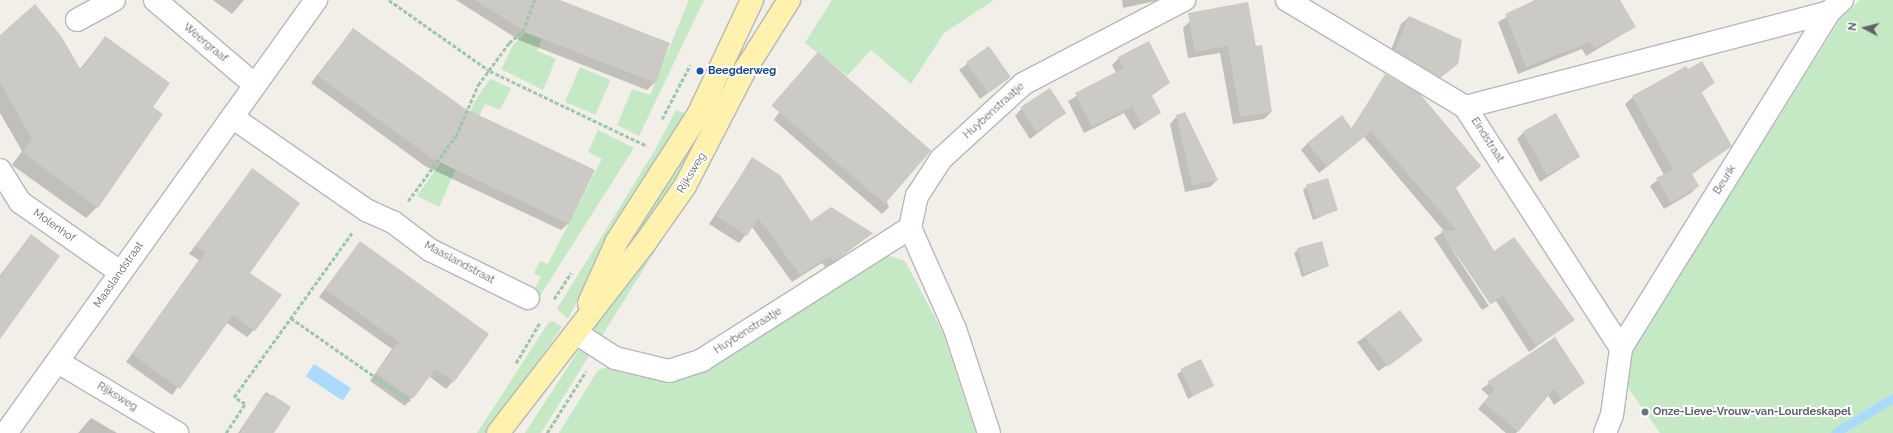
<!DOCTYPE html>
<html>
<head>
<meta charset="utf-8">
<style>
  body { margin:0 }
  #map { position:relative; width:1893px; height:433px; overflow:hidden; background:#f1efe8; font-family:Raleway,sans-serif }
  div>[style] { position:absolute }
  .green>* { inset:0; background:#c5e8c5; transform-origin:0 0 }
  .water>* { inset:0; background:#aadaff; transform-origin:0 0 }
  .shadow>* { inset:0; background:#0003; transform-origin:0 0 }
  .stream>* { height:9px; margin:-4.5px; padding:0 4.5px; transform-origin:4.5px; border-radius:4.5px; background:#aadaff }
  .building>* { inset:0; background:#cccac5; transform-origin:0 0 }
  .path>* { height:2.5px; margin-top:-1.25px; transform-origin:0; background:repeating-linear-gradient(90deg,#9cc7a9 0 4px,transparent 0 6px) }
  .roads { filter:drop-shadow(1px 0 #b5b8bc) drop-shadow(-1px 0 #b5b8bc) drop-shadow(0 1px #b5b8bc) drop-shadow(0 -1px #b5b8bc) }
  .minor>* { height:22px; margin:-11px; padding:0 11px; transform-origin:11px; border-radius:11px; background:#fff }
  .major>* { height:22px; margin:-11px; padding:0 11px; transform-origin:11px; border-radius:11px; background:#fff2af }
  .dots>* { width:11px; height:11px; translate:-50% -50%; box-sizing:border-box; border:2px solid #fff; border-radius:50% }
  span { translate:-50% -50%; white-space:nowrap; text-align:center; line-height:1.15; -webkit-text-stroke:4px #fff; paint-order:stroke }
  .street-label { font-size:11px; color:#5f6368 }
  .transit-label { font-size:11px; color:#164399; font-weight:700 }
  .left { translate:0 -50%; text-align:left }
  .worship-label { font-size:11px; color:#5b616d; font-weight:700 }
  .north { position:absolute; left:1845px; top:8px; width:40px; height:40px; -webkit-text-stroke:3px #fff; paint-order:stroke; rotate:277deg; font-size:11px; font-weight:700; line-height:16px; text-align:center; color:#5f6368 }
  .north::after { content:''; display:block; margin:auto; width:14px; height:18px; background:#5f6368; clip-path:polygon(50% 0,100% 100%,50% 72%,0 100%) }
</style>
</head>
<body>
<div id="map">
  <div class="green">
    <div style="clip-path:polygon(558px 0,537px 51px,556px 59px,543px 90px,501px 69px,513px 45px)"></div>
    <div style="clip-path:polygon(689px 0,704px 0,639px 136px,617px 125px,632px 89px,650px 95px)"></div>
    <div style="clip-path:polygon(832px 0,994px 0,944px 33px,911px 84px,871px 50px,847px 76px,805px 43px)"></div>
    <div style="clip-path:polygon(1860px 0,1893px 0,1893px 433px,1660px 433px,1624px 382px,1634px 347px,1841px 18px)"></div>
    <div style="left:580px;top:67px;width:33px;height:38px;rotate:23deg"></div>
    <div style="clip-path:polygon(490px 79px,511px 88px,500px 110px,485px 104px,439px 207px,417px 196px,459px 137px,476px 99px)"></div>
    <div style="clip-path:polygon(676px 110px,688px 115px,624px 212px,568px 319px,557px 309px,655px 150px)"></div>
    <div style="clip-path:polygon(705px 118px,711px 121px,645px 230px,636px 224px)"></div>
    <div style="clip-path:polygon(598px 130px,634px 148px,538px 299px,531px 295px,541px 277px,534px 273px,540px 261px,548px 264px,602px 159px,588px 152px)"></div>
    <div style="clip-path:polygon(663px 234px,665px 235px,600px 339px,589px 334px,619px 287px)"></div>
    <div style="clip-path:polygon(890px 256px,905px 261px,943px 333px,976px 433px,559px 433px,598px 370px,612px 366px,669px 376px,873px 262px)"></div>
    <div style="clip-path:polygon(553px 321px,562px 327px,488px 433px,477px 433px,549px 322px)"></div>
    <div style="clip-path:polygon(584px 342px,592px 351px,541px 433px,525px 433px)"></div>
  </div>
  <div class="water">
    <div style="left:314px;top:364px;width:44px;height:15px;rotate:33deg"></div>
  </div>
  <div class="shadow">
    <div style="clip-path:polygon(213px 0,244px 0,232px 14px)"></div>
    <div style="clip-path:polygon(456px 0,557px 0,655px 82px,647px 90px,519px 40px)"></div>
    <div style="clip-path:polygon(1122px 0,1160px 0,1123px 8px)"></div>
    <div style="clip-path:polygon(1537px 0,1618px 0,1635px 27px,1586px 56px,1582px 49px,1518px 74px,1498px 22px)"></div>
    <div style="clip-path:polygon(1409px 17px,1457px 64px,1432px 84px,1388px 58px,1401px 24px)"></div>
    <div style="clip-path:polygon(1190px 21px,1255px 47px,1271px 112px,1264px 119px,1233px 124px,1220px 53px,1188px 58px,1183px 28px)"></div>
    <div style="clip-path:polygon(353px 29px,569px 223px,561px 230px,425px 166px,311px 83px)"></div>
    <div style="clip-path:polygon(0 36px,79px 70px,105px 38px,97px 207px,86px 218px,12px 165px,22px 151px,0 113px)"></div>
    <div style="left:989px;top:48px;width:36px;height:37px;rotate:54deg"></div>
    <div style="clip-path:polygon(818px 53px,889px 207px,882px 214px,774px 120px)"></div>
    <div style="clip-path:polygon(1119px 58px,1169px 83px,1151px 96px,1160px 113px,1134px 130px,1124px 113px,1084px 133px,1068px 101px,1116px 73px,1112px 65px)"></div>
    <div style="clip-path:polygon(1386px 75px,1493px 252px,1574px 320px,1529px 352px,1496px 301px,1491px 304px,1444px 237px,1489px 306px,1482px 310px,1434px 238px,1444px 231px,1364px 137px,1319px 173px,1301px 150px,1308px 143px,1351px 129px)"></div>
    <div style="clip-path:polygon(1714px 82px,1701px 93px,1730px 145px,1691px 175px,1698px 186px,1691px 193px,1664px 209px,1650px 186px,1664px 175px,1625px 104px,1633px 97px)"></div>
    <div style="clip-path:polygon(1022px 108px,1065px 113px,1030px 139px,1015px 116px)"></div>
    <div style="clip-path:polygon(1177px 116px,1217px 180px,1210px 187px,1185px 192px,1170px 124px)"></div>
    <div style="clip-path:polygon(1524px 132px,1579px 157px,1540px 182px,1517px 139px)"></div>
    <div style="clip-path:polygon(752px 159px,811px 222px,871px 234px,826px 268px,822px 263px,792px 282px,752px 227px,739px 243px,709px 224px)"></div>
    <div style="clip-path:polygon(252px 170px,249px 273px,254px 330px,247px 337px,227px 323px,172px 395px,126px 362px,199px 260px,189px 254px)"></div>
    <div style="clip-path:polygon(1307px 186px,1337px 210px,1313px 220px,1303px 190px)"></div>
    <div style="clip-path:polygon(31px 235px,0 338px,0 275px)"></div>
    <div style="clip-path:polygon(360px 243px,453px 381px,446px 389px,429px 376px,405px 406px,370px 381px,392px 349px,319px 297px)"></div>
    <div style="clip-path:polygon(1298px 250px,1328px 266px,1302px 277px,1294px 253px)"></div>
    <div style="left:1400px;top:311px;width:36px;height:53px;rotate:54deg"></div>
    <div style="clip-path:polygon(1554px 338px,1584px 383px,1554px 405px,1548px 395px,1516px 433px,1506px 433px,1478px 409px,1489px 396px,1481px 389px)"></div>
    <div style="clip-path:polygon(1201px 360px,1213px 385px,1188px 399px,1177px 374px)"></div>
    <div style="clip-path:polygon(266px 392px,289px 407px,273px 433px,238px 433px)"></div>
    <div style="clip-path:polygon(91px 418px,117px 433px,78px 433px)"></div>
  </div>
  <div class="stream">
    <div style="left:1835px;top:433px;width:68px;rotate:-31.1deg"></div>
  </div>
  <div class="building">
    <div style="clip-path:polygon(475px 0,560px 0,670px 43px,656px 83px,527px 33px)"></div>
    <div style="clip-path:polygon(1535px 0,1620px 0,1636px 27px,1594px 49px,1590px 42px,1526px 67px,1505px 14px)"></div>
    <div style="clip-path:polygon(1248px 2px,1256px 46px,1262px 45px,1272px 112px,1240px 117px,1228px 46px,1195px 52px,1188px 13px)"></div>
    <div style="clip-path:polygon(35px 4px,61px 36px,81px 70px,105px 36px,170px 83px,153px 107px,163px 114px,98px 208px,23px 153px,32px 139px,0 82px,0 35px)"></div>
    <div style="clip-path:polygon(1409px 16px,1462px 40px,1458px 64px,1440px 78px,1395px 50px)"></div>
    <div style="clip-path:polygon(353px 28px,464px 108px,595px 170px,569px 224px,433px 159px,318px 76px)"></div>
    <div style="clip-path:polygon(1149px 41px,1170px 83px,1151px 94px,1161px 113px,1141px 124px,1132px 106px,1092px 127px,1075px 93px,1124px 68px,1118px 57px)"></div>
    <div style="left:989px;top:46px;width:38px;height:28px;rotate:55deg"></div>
    <div style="left:818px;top:52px;width:150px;height:71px;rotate:41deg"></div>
    <div style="clip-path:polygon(1702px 61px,1715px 83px,1701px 91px,1732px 146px,1692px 174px,1699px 186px,1671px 203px,1656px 178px,1673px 170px,1632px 96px,1686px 66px,1688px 69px)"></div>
    <div style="clip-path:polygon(1385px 74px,1420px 94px,1481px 166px,1456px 188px,1494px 251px,1514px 237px,1575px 320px,1536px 346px,1503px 295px,1490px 304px,1441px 231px,1456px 230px,1371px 131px,1327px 167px,1307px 143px,1342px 115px,1352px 129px)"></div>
    <div style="left:1050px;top:88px;width:30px;height:35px;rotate:57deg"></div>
    <div style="clip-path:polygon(1185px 112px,1218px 180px,1192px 185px,1176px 115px)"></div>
    <div style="left:1556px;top:113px;width:50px;height:38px;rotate:61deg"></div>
    <div style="clip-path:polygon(752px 157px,780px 175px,811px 221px,831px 207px,873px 233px,834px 262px,830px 256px,800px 275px,758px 218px,747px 236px,716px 216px)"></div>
    <div style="clip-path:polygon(252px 168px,300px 203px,250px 273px,282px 295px,255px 331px,233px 315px,180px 389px,132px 354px,205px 253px,196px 246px)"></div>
    <div style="left:1328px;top:178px;width:34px;height:23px;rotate:73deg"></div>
    <div style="clip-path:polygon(31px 234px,60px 256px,0 339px,0 276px)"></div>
    <div style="clip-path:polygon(360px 241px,489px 334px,454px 382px,435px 369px,413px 399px,376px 373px,399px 342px,325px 289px)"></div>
    <div style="left:1322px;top:241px;width:26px;height:26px;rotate:74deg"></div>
    <div style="left:1400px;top:310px;width:38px;height:44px;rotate:53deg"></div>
    <div style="clip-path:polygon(1555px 337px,1585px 383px,1561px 399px,1554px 389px,1518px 432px,1484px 403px,1495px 389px,1487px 382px)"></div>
    <div style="left:1201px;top:359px;width:30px;height:23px;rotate:64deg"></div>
    <div style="clip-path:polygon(263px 395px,273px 395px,291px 407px,274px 433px,240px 433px)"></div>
  </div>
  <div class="path">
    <div style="left:389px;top:0;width:123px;rotate:35.1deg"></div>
    <div style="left:490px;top:71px;width:174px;rotate:25.5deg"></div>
    <div style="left:662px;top:119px;width:61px;rotate:-62.6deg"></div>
    <div style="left:408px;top:201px;width:81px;rotate:-53.6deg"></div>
    <div style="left:456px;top:136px;width:56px;rotate:-66.7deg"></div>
    <div style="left:478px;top:85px;width:52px;rotate:-53.6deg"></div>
    <div style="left:509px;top:43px;width:18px;rotate:-41deg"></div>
    <div style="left:523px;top:31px;width:33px;rotate:-70deg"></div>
    <div style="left:554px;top:299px;width:31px;rotate:-57deg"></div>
    <div style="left:291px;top:318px;width:145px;rotate:34.9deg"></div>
    <div style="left:516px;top:363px;width:48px;rotate:-59.7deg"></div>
    <div style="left:226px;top:433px;width:35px;rotate:-57deg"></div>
    <div style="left:245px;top:404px;width:13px;rotate:-148deg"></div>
    <div style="left:234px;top:397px;width:202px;rotate:-54.3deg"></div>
    <div style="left:547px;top:433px;width:73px;rotate:-57.8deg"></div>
  </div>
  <div class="roads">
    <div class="minor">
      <div style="left:155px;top:0;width:131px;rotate:40.4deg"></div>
      <div style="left:1287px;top:0;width:208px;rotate:31deg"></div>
      <div style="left:1465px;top:107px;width:287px;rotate:57.1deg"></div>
      <div style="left:77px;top:20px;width:42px;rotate:-28.4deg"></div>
      <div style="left:1465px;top:107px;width:376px;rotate:-14.6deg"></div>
      <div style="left:232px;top:117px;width:165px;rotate:34.7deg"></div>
      <div style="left:368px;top:211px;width:27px;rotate:24deg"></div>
      <div style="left:393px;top:222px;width:46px;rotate:37.1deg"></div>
      <div style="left:430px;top:250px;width:109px;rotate:26.1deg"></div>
      <div style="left:0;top:170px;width:38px;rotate:58deg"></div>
      <div style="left:20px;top:202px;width:122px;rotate:35deg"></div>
      <div style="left:576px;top:333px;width:46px;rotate:32.7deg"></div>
      <div style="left:615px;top:358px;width:56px;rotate:13.5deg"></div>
      <div style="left:669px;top:371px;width:35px;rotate:-18deg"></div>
      <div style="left:702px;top:360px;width:246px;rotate:-32.4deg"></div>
      <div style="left:58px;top:362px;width:139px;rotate:30.8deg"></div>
      <div style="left:6px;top:433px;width:533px;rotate:-54.4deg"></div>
      <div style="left:989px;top:433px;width:109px;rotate:-108.1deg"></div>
      <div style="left:955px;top:329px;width:111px;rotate:-114deg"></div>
      <div style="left:910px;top:228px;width:33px;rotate:-78deg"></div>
      <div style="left:917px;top:196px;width:44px;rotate:-57deg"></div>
      <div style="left:941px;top:159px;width:111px;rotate:-42.4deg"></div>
      <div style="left:1023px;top:84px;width:182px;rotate:-27.6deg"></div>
      <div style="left:1605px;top:433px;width:19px;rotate:-69deg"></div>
      <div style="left:1612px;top:415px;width:68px;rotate:-82.3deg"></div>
      <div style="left:1621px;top:348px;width:395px;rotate:-58.2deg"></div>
      <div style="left:1829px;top:12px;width:18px;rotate:-43deg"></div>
    </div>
    <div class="major">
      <div style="left:589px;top:303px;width:68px;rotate:-65.7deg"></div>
      <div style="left:617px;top:241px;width:150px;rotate:-57.3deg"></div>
      <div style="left:698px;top:115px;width:127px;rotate:-64.8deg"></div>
      <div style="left:498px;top:433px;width:240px;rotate:-52.3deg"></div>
      <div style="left:645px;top:243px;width:70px;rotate:-54.9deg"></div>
      <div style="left:685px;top:186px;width:131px;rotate:-62.7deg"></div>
      <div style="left:745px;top:70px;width:83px;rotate:-57.8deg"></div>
    </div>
  </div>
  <div class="dots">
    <div style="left:700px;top:71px;background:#1a4fb4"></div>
    <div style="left:1645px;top:412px;background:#6b7280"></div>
  </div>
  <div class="street-label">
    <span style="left:205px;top:43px;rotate:40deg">Weergraaf</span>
    <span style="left:994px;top:111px;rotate:-42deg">Huybenstraatje</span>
    <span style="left:1487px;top:140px;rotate:57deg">Eindstraat</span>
    <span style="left:692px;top:173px;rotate:-59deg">Rijksweg</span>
    <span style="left:1725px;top:180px;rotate:-58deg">Beurik</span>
    <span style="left:54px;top:226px;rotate:35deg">Molenhof</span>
    <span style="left:459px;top:263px;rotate:28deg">Maaslandstraat</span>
    <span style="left:119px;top:275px;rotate:-55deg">Maaslandstraat</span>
    <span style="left:748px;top:331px;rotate:-32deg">Huybenstraatje</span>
    <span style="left:117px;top:397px;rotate:31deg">Rijksweg</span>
  </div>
  <div class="transit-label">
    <span class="left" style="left:708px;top:71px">Beegderweg</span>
  </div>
  <div class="worship-label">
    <span class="left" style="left:1653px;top:412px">Onze-Lieve-Vrouw-van-Lourdeskapel</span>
  </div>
  <div class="north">N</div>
</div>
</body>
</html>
